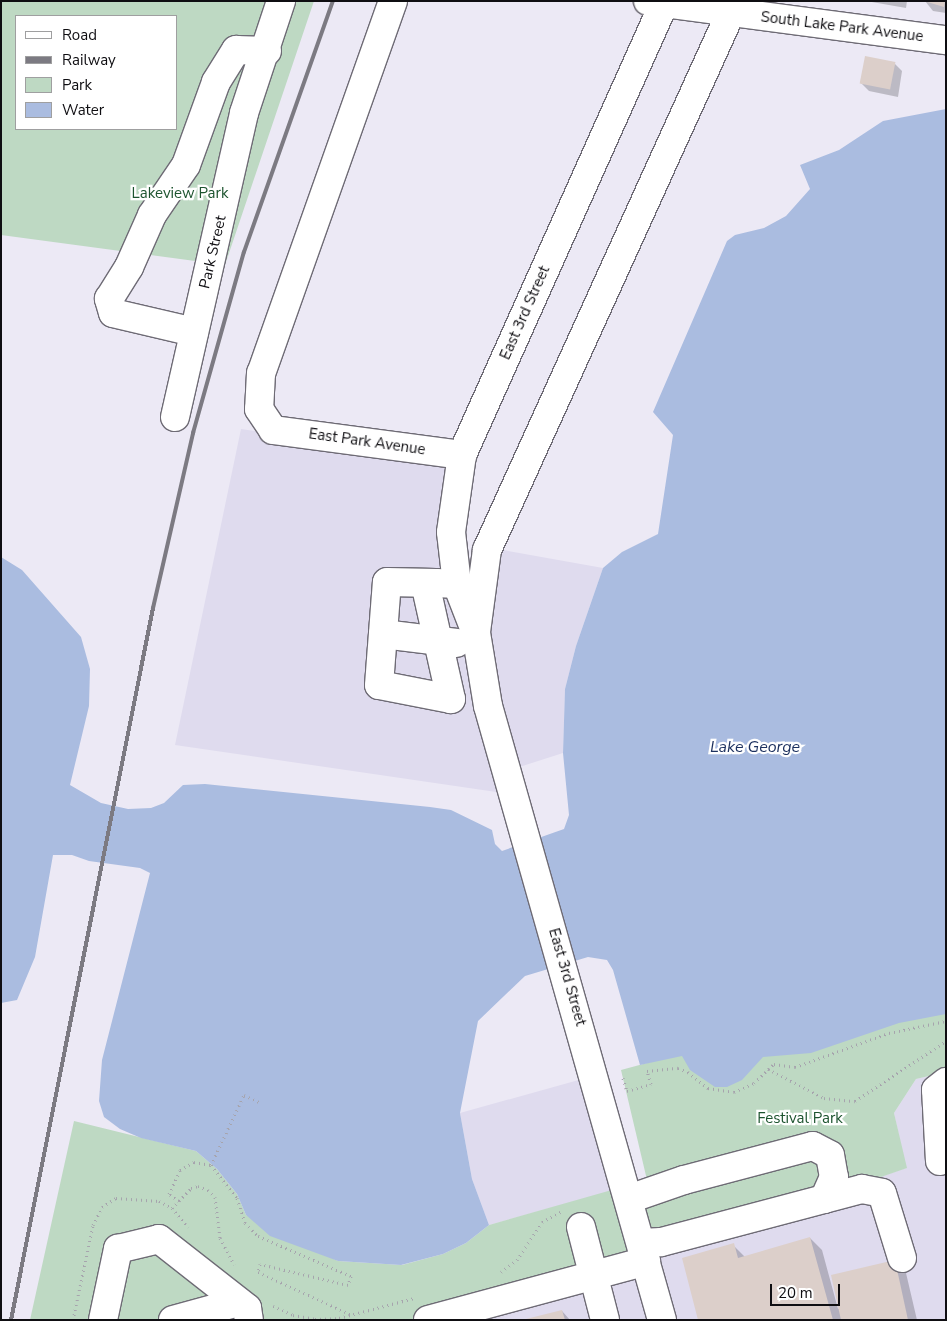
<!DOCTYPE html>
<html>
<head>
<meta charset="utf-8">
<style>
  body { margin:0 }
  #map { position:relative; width:947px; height:1321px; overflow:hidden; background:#ece9f5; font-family:"Nunito Sans",sans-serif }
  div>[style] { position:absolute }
  .built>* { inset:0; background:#dfdbee }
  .green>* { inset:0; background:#bed9c3 }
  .water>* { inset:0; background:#aabce0 }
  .shadow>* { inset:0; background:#0003 }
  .building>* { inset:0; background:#dccfca; transform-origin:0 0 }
  .path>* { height:3px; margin-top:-1.5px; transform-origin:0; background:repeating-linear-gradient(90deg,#a6a4ad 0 1px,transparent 0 5px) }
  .roads { filter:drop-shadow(1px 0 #6e6b75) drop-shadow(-1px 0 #6e6b75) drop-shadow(0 1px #6e6b75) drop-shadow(0 -1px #6e6b75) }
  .minor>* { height:28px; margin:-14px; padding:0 14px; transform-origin:14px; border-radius:14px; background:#fff }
  .rail>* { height:4px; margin:-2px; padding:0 2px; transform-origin:2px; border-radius:2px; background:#7c7a82 }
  span { translate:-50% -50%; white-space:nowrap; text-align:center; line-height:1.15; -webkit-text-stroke:4.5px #fff; paint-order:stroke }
  .street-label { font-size:15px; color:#0f0e12 }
  .park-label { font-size:15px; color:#1d542f }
  .water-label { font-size:16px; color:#1c305e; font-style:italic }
  .frame { position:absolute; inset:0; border:2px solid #0f0e12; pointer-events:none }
  .legend { position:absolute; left:15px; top:15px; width:162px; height:115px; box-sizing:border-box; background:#fff; border:1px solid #9f9fa0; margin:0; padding:6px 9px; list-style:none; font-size:15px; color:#0f0e12 }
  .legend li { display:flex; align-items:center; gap:10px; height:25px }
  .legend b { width:25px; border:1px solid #9f9fa0 }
  .scale { position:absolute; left:770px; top:1284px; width:70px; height:22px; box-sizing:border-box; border:2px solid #0f0e12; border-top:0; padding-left:6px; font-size:15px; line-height:18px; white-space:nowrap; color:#0f0e12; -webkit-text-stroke:4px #fff; paint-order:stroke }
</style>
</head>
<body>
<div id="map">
  <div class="built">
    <div style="clip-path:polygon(241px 429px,457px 460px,452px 483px,510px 794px,175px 745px)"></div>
    <div style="clip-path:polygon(492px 548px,603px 568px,576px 646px,565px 689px,563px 753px,510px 770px,480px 633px)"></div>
    <div style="clip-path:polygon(946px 1072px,946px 1320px,666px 1320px,648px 1257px,906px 1168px,894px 1113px,916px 1079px)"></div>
    <div style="clip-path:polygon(593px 1076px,623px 1188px,489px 1225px,472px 1179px,460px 1113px)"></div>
    <div style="clip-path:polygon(641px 1260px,657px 1320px,414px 1320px)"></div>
  </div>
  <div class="green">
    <div style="clip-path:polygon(evenodd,1px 1px,314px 1px,225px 265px,1px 235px,1px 1px,16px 16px,176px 16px,176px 129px,16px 129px,16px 16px)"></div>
    <div style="clip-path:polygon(946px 982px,946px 1072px,916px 1079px,894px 1113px,907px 1168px,641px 1260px,414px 1320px,30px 1320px,74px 1121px,196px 1151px,217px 1169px,237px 1194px,246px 1215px,338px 1261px,402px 1265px,443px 1254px,466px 1243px,489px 1225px,647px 1180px,621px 1070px)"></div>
  </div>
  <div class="water">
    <div style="clip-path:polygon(946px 109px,946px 1014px,899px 1023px,811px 1053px,763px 1057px,742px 1080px,727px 1087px,715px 1087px,690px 1070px,682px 1056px,640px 1065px,613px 970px,607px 960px,588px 957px,525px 976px,478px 1021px,460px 1113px,472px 1179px,489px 1225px,466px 1243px,443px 1254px,401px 1265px,338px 1261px,270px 1236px,246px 1215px,237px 1194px,217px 1169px,196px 1151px,141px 1138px,120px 1129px,104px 1117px,99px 1101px,102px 1060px,150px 873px,140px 868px,89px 861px,72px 855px,53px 855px,35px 957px,17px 1000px,1px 1003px,1px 557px,22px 570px,81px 637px,90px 669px,89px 706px,70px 785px,101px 803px,128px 809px,151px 808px,164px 803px,183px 785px,205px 784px,430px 807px,451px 810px,492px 830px,495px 844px,502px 851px,564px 829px,569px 815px,563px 753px,565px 689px,576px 646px,603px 568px,622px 552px,658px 534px,673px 435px,653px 412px,727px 241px,735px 235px,764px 228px,786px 216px,810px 189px,800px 165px,839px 150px,883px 121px)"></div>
  </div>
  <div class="shadow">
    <div style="clip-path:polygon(866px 1px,907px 1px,906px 8px)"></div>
    <div style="clip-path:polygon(925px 1px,946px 1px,946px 13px,933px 11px)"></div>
    <div style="clip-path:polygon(894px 63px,902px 71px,898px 97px,869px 91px,861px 83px)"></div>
    <div style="clip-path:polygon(810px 1238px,822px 1250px,838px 1309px,894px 1261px,906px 1273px,917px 1320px,700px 1320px,733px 1245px,745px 1257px)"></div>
    <div style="clip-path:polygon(562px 1311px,570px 1320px,529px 1320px)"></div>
  </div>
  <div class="building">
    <div style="clip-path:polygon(924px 1px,945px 1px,944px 7px)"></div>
    <div style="left:865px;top:56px;width:31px;height:28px;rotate:11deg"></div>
    <div style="clip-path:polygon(810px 1237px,833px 1320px,698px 1320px,682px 1258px,734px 1243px,738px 1258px)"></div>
    <div style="clip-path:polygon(895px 1260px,908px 1320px,841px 1320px,831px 1275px)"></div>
    <div style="clip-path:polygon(562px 1310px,565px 1320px,527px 1320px,526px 1319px)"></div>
  </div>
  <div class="path">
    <div style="left:768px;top:1069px;width:63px;rotate:27.4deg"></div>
    <div style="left:824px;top:1098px;width:31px;rotate:6deg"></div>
    <div style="left:855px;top:1101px;width:109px;rotate:-33.4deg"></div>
    <div style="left:623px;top:1078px;width:14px;rotate:73deg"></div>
    <div style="left:627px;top:1091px;width:25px;rotate:-16deg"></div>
    <div style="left:651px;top:1084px;width:14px;rotate:-107deg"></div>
    <div style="left:647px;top:1071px;width:31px;rotate:-6deg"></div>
    <div style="left:678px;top:1068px;width:11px;rotate:22deg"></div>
    <div style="left:688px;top:1072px;width:26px;rotate:39deg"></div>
    <div style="left:708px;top:1088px;width:26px;rotate:9deg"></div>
    <div style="left:734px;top:1092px;width:22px;rotate:-24deg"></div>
    <div style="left:754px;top:1083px;width:28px;rotate:-44deg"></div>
    <div style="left:774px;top:1064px;width:21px;rotate:8deg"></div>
    <div style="left:795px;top:1067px;width:100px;rotate:-19.9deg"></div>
    <div style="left:889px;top:1033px;width:58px;rotate:-11.9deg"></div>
    <div style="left:211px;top:1165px;width:77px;rotate:-64.8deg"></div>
    <div style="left:244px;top:1095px;width:19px;rotate:25deg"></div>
    <div style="left:179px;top:1201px;width:12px;rotate:-145deg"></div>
    <div style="left:169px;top:1194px;width:26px;rotate:-65deg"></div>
    <div style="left:180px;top:1170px;width:16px;rotate:-30deg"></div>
    <div style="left:194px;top:1162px;width:17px;rotate:10deg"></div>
    <div style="left:211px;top:1165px;width:42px;rotate:51.8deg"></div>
    <div style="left:237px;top:1198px;width:26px;rotate:72deg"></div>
    <div style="left:245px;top:1223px;width:18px;rotate:45deg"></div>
    <div style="left:258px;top:1236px;width:101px;rotate:23.3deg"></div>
    <div style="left:351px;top:1276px;width:9px;rotate:108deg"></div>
    <div style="left:348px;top:1285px;width:90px;rotate:-166.6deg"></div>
    <div style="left:260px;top:1264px;width:8px;rotate:104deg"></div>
    <div style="left:258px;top:1272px;width:103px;rotate:24.6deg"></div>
    <div style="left:172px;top:1208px;width:28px;rotate:-46deg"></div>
    <div style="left:191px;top:1188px;width:7px;rotate:-16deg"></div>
    <div style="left:198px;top:1186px;width:11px;rotate:22deg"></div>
    <div style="left:208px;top:1190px;width:10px;rotate:45deg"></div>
    <div style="left:215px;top:1197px;width:41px;rotate:83deg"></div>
    <div style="left:220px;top:1238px;width:30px;rotate:62deg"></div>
    <div style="left:501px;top:1272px;width:20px;rotate:-37deg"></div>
    <div style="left:517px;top:1260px;width:45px;rotate:-56.7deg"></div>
    <div style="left:542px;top:1222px;width:21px;rotate:-29deg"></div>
    <div style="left:273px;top:1306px;width:22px;rotate:24deg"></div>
    <div style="left:293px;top:1315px;width:22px;rotate:10deg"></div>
    <div style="left:315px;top:1319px;width:24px;rotate:-2deg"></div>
    <div style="left:339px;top:1318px;width:78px;rotate:-14.9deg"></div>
    <div style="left:73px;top:1320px;width:97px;rotate:-78.1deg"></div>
    <div style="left:93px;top:1225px;width:20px;rotate:-63deg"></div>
    <div style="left:102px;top:1207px;width:17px;rotate:-33deg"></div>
    <div style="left:116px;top:1198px;width:43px;rotate:4deg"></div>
    <div style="left:159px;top:1201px;width:15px;rotate:28deg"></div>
    <div style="left:172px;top:1208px;width:25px;rotate:50deg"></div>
  </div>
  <div class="roads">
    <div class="minor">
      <div style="left:393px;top:1px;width:395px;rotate:109.5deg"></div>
      <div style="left:261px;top:373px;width:36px;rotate:93deg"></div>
      <div style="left:259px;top:409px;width:25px;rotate:56deg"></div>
      <div style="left:273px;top:430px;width:191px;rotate:7.5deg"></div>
      <div style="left:648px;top:1px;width:301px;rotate:7.5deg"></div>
      <div style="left:194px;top:332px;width:83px;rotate:-166.8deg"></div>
      <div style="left:113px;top:313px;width:15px;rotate:-106deg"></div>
      <div style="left:109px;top:299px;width:38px;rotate:-58deg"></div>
      <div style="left:129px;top:267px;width:57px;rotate:-66.1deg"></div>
      <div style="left:152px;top:215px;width:60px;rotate:-55.8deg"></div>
      <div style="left:186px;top:165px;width:88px;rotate:-70.1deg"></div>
      <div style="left:216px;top:82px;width:38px;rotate:-58deg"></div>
      <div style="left:236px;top:50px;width:31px;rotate:2deg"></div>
      <div style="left:175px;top:417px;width:312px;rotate:-77.2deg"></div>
      <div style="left:244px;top:113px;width:118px;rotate:-71.7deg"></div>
      <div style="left:425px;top:583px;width:119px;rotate:77.4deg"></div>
      <div style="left:451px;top:699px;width:73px;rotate:-169deg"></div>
      <div style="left:379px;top:685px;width:103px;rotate:-85.6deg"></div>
      <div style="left:387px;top:582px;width:49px;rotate:1.2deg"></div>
      <div style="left:436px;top:583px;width:21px;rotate:3deg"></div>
      <div style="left:476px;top:632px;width:83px;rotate:-82.4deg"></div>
      <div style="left:487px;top:550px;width:603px;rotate:-65.6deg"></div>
      <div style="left:383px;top:634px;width:74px;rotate:7deg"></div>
      <div style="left:940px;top:1161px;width:71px;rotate:-93.2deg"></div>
      <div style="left:936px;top:1090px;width:13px;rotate:-39deg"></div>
      <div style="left:629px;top:1199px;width:58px;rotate:-19.1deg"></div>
      <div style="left:684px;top:1180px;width:133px;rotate:-14.8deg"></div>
      <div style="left:813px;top:1146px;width:19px;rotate:28deg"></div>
      <div style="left:830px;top:1155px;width:22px;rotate:80deg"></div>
      <div style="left:834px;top:1177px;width:24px;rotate:114deg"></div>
      <div style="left:824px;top:1199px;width:169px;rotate:165.2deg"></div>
      <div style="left:661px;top:1242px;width:20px;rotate:177deg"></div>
      <div style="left:824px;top:1199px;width:39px;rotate:-15deg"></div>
      <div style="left:862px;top:1189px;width:20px;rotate:11deg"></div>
      <div style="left:882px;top:1193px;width:68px;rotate:72.9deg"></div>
      <div style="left:581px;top:1227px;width:96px;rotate:75.5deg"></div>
      <div style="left:103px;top:1320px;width:73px;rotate:-78.1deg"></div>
      <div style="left:118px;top:1249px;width:42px;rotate:-13.7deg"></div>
      <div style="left:159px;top:1239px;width:112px;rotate:38.1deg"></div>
      <div style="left:247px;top:1308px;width:12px;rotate:81deg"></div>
      <div style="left:173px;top:1320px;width:68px;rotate:-15.3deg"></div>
      <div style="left:428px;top:1320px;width:226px;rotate:-15.1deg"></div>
      <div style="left:662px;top:1320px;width:638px;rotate:-105.82deg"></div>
      <div style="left:488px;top:706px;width:74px;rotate:-99.3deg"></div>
      <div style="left:476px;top:633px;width:53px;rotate:-111.2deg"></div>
      <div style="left:457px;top:584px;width:52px;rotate:-96.6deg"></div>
      <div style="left:451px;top:532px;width:78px;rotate:-81.9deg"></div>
      <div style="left:462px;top:455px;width:497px;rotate:-65.9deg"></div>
    </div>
  </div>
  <div class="rail">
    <div style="left:11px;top:1320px;width:726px;rotate:-78.72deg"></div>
    <div style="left:153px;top:608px;width:180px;rotate:-77.1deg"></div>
    <div style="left:193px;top:433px;width:188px;rotate:-74.3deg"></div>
    <div style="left:244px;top:252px;width:266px;rotate:-70.5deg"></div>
  </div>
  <div class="street-label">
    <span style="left:842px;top:27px;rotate:7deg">South Lake Park Avenue</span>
    <span style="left:213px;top:252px;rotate:-77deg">Park Street</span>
    <span style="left:525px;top:313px;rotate:-66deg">East 3rd Street</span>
    <span style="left:367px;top:442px;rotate:8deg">East Park Avenue</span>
    <span style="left:567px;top:977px;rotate:74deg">East 3rd Street</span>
  </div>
  <div class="park-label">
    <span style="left:180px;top:194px">Lakeview Park</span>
    <span style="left:800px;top:1119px">Festival Park</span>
  </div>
  <div class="water-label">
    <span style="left:755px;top:747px">Lake George</span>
  </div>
  <div class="frame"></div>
  <ul class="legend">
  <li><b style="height:6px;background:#fff"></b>Road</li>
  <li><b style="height:6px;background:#7c7a82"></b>Railway</li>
  <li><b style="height:14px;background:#bed9c3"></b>Park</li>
  <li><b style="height:14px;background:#aabce0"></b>Water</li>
  </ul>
  <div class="scale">20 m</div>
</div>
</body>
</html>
